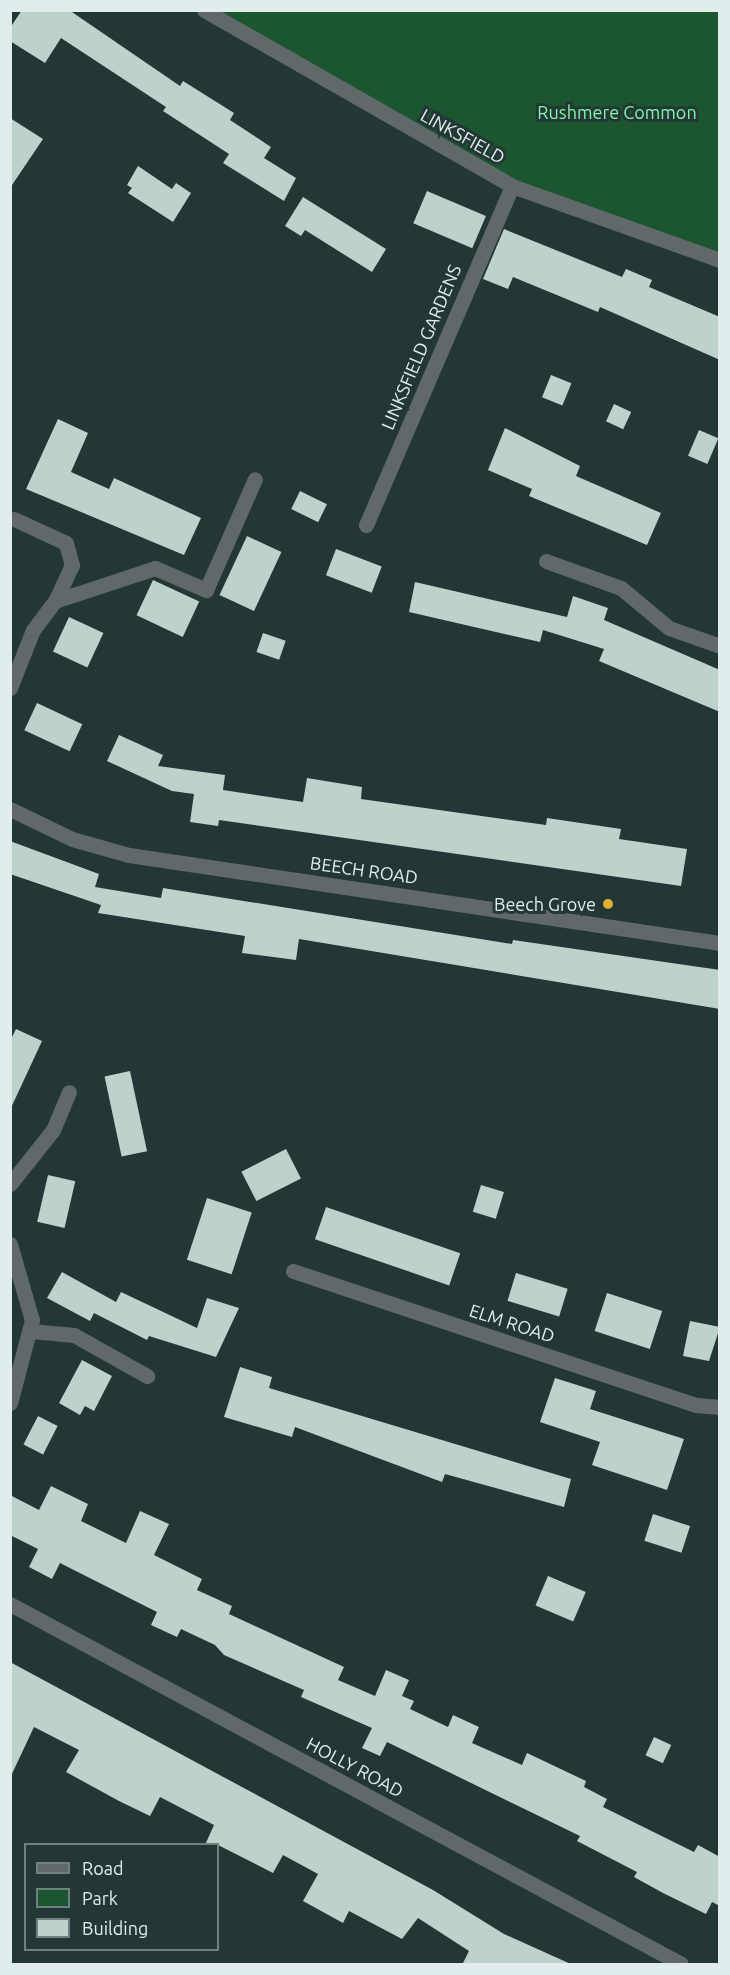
<!DOCTYPE html>
<html>
<head>
<meta charset="utf-8">
<style>
  body { margin:0 }
  #map { position:relative; width:730px; height:1975px; overflow:hidden; background:#243737; font-family:Ubuntu,sans-serif }
  div>[style] { position:absolute }
  .green>* { inset:0; background:#1b5630 }
  .building>* { inset:0; background:#bdd2cb; transform-origin:0 0 }
  .minor>* { height:15px; margin:-7.5px; padding:0 7.5px; transform-origin:7.5px; border-radius:7.5px; background:#60686a }
  .dots>* { width:16px; height:16px; translate:-50% -50%; box-sizing:border-box; border:3px solid #243737; border-radius:50% }
  span { translate:-50% -50%; white-space:nowrap; text-align:center; line-height:1.15; -webkit-text-stroke:6px #243737; paint-order:stroke }
  .park-label { font-size:18px; color:#7ff9a5 }
  .street-label { font-size:18px; color:#e1edec }
  .poi-label { font-size:18px; color:#e1edec }
  .right { translate:-100% -50%; text-align:right }
  .frame { position:absolute; inset:0; border:12px solid #e1edec; pointer-events:none }
  .legend { position:absolute; left:24px; top:1843px; width:195px; height:108px; box-sizing:border-box; background:#243737; border:2px solid #70807f; margin:0; padding:8px 10px; list-style:none; font-size:18px; color:#e1edec }
  .legend li { display:flex; align-items:center; gap:12px; height:30px }
  .legend b { width:30px; border:2px solid #70807f }
</style>
</head>
<body>
<div id="map">
  <div class="green">
    <div style="clip-path:polygon(204px 11px,719px 11px,719px 258px,512px 186px)"></div>
  </div>
  <div class="building">
    <div style="clip-path:polygon(22px 10px,69px 10px,180px 86px,183px 81px,234px 113px,230px 120px,271px 147px,264px 158px,296px 178px,284px 201px,223px 163px,229px 154px,163px 111px,166px 107px,61px 38px,45px 63px,10px 41px,10px 28px)"></div>
    <div style="clip-path:polygon(10px 118px,43px 139px,10px 188px)"></div>
    <div style="clip-path:polygon(138px 166px,172px 189px,176px 183px,191px 193px,173px 222px,128px 193px,132px 188px,127px 185px)"></div>
    <div style="left:427px;top:191px;width:64px;height:35px;rotate:23deg"></div>
    <div style="clip-path:polygon(303px 197px,386px 249px,372px 272px,305px 230px,301px 236px,285px 226px)"></div>
    <div style="clip-path:polygon(504px 229px,622px 277px,626px 269px,652px 280px,649px 287px,720px 317px,720px 360px,600px 307px,598px 312px,513px 277px,508px 289px,483px 279px)"></div>
    <div style="left:551px;top:375px;width:22px;height:24px;rotate:22deg"></div>
    <div style="left:614px;top:404px;width:19px;height:19px;rotate:25deg"></div>
    <div style="clip-path:polygon(58px 419px,88px 433px,71px 472px,109px 489px,114px 478px,201px 518px,184px 555px,26px 489px)"></div>
    <div style="clip-path:polygon(505px 428px,580px 466px,576px 476px,661px 513px,647px 545px,529px 496px,532px 489px,488px 470px)"></div>
    <div style="left:699px;top:430px;width:21px;height:28px;rotate:23deg"></div>
    <div style="left:300px;top:491px;width:30px;height:20px;rotate:26deg"></div>
    <div style="left:247px;top:536px;width:38px;height:65px;rotate:25deg"></div>
    <div style="left:336px;top:549px;width:49px;height:28px;rotate:21deg"></div>
    <div style="left:153px;top:580px;width:51px;height:39px;rotate:25deg"></div>
    <div style="clip-path:polygon(415px 582px,567px 617px,573px 596px,608px 608px,604px 620px,720px 670px,720px 712px,599px 661px,604px 649px,543px 630px,540px 642px,409px 612px)"></div>
    <div style="left:69px;top:617px;width:38px;height:38px;rotate:25deg"></div>
    <div style="left:263px;top:633px;width:24px;height:20px;rotate:19deg"></div>
    <div style="left:37px;top:703px;width:50px;height:30px;rotate:25deg"></div>
    <div style="clip-path:polygon(119px 735px,163px 755px,158px 766px,225px 775px,223px 790px,303px 802px,307px 778px,362px 787px,361px 799px,546px 825px,547px 818px,621px 829px,619px 839px,687px 849px,681px 886px,219px 820px,218px 826px,190px 822px,194px 794px,172px 791px,107px 761px)"></div>
    <div style="clip-path:polygon(10px 841px,99px 874px,95px 887px,161px 898px,163px 888px,512px 944px,513px 940px,720px 970px,720px 1009px,299px 939px,296px 960px,242px 953px,245px 936px,98px 913px,101px 905px,10px 874px)"></div>
    <div style="clip-path:polygon(16px 1029px,42px 1041px,10px 1110px,10px 1041px)"></div>
    <div style="left:130px;top:1071px;width:82px;height:26px;rotate:78deg"></div>
    <div style="left:286px;top:1149px;width:33px;height:50px;rotate:63deg"></div>
    <div style="left:48px;top:1175px;width:28px;height:48px;rotate:13deg"></div>
    <div style="left:481px;top:1185px;width:24px;height:28px;rotate:17deg"></div>
    <div style="left:207px;top:1198px;width:47px;height:65px;rotate:18deg"></div>
    <div style="left:326px;top:1207px;width:142px;height:34px;rotate:19deg"></div>
    <div style="clip-path:polygon(62px 1272px,116px 1302px,121px 1292px,197px 1328px,207px 1298px,239px 1308px,216px 1357px,149px 1336px,147px 1340px,94px 1313px,90px 1321px,47px 1298px)"></div>
    <div style="left:516px;top:1273px;width:54px;height:29px;rotate:17deg"></div>
    <div style="left:607px;top:1293px;width:58px;height:40px;rotate:18deg"></div>
    <div style="clip-path:polygon(690px 1321px,720px 1327px,709px 1361px,683px 1356px)"></div>
    <div style="clip-path:polygon(82px 1360px,112px 1376px,94px 1411px,85px 1406px,80px 1415px,59px 1403px)"></div>
    <div style="clip-path:polygon(240px 1367px,272px 1377px,269px 1388px,571px 1479px,564px 1507px,445px 1474px,442px 1482px,295px 1427px,292px 1437px,224px 1417px)"></div>
    <div style="clip-path:polygon(555px 1378px,596px 1391px,590px 1409px,684px 1439px,667px 1490px,592px 1465px,600px 1442px,540px 1422px)"></div>
    <div style="left:38px;top:1416px;width:22px;height:32px;rotate:27deg"></div>
    <div style="clip-path:polygon(51px 1486px,88px 1504px,81px 1521px,126px 1543px,140px 1511px,169px 1524px,154px 1555px,202px 1579px,197px 1590px,232px 1606px,229px 1614px,344px 1667px,338px 1680px,375px 1696px,386px 1670px,409px 1680px,402px 1696px,414px 1701px,410px 1709px,448px 1727px,453px 1715px,479px 1727px,472px 1743px,522px 1765px,527px 1753px,586px 1781px,584px 1787px,607px 1799px,603px 1807px,694px 1852px,698px 1845px,720px 1857px,720px 1906px,712px 1902px,706px 1914px,663px 1893px,634px 1877px,637px 1872px,577px 1841px,580px 1836px,387px 1742px,380px 1756px,362px 1748px,372px 1728px,301px 1697px,304px 1690px,224px 1655px,215px 1645px,181px 1629px,177px 1637px,151px 1625px,157px 1612px,60px 1563px,52px 1579px,29px 1567px,38px 1549px,10px 1535px,10px 1495px,39px 1510px)"></div>
    <div style="left:653px;top:1514px;width:39px;height:28px;rotate:18deg"></div>
    <div style="left:548px;top:1576px;width:41px;height:32px;rotate:23deg"></div>
    <div style="clip-path:polygon(10px 1662px,433px 1890px,504px 1934px,573px 1965px,462px 1965px,469px 1951px,418px 1918px,402px 1939px,349px 1911px,343px 1923px,303px 1901px,318px 1874px,283px 1855px,273px 1873px,218px 1845px,205px 1845px,214px 1825px,160px 1797px,150px 1816px,119px 1801px,66px 1772px,79px 1750px,34px 1727px,10px 1778px)"></div>
    <div style="left:654px;top:1737px;width:19px;height:20px;rotate:25deg"></div>
  </div>
  <div class="minor">
    <div style="left:204px;top:10px;width:355px;rotate:29.7deg"></div>
    <div style="left:512px;top:186px;width:221px;rotate:19.6deg"></div>
    <div style="left:14px;top:519px;width:57px;rotate:24.8deg"></div>
    <div style="left:66px;top:543px;width:23px;rotate:75deg"></div>
    <div style="left:72px;top:565px;width:40px;rotate:115deg"></div>
    <div style="left:366px;top:525px;width:369px;rotate:-66.7deg"></div>
    <div style="left:546px;top:561px;width:80px;rotate:19.8deg"></div>
    <div style="left:621px;top:588px;width:62px;rotate:39.8deg"></div>
    <div style="left:669px;top:628px;width:54px;rotate:19.4deg"></div>
    <div style="left:10px;top:688px;width:62px;rotate:-68.4deg"></div>
    <div style="left:33px;top:630px;width:36px;rotate:-53deg"></div>
    <div style="left:55px;top:601px;width:105px;rotate:-18.3deg"></div>
    <div style="left:155px;top:568px;width:56px;rotate:23.3deg"></div>
    <div style="left:206px;top:590px;width:121px;rotate:-66.2deg"></div>
    <div style="left:10px;top:809px;width:69px;rotate:25.8deg"></div>
    <div style="left:72px;top:839px;width:59px;rotate:15.7deg"></div>
    <div style="left:129px;top:855px;width:598px;rotate:8.47deg"></div>
    <div style="left:10px;top:1184px;width:69px;rotate:-51.5deg"></div>
    <div style="left:53px;top:1130px;width:41px;rotate:-67.2deg"></div>
    <div style="left:10px;top:1244px;width:79px;rotate:73.9deg"></div>
    <div style="left:32px;top:1320px;width:86px;rotate:104.8deg"></div>
    <div style="left:293px;top:1271px;width:425px;rotate:18.4deg"></div>
    <div style="left:696px;top:1405px;width:24px;rotate:5deg"></div>
    <div style="left:31px;top:1331px;width:43px;rotate:5.3deg"></div>
    <div style="left:74px;top:1335px;width:84px;rotate:29.3deg"></div>
    <div style="left:10px;top:1604px;width:761px;rotate:28.21deg"></div>
  </div>
  <div class="dots">
    <div style="left:608px;top:904px;background:#e0b034"></div>
  </div>
  <div class="park-label">
    <span style="left:617px;top:112px">Rushmere Common</span>
  </div>
  <div class="street-label">
    <span style="left:463px;top:136px;rotate:29deg">LINKSFIELD</span>
    <span style="left:421px;top:347px;rotate:-67deg">LINKSFIELD GARDENS</span>
    <span style="left:364px;top:870px;rotate:8deg">BEECH ROAD</span>
    <span style="left:512px;top:1323px;rotate:18deg">ELM ROAD</span>
    <span style="left:355px;top:1767px;rotate:28deg">HOLLY ROAD</span>
  </div>
  <div class="poi-label">
    <span class="right" style="left:596px;top:904px">Beech Grove</span>
  </div>
  <div class="frame"></div>
  <ul class="legend">
  <li><b style="height:8px;background:#60686a"></b>Road</li>
  <li><b style="height:16px;background:#1b5630"></b>Park</li>
  <li><b style="height:16px;background:#bdd2cb"></b>Building</li>
  </ul>
</div>
</body>
</html>
